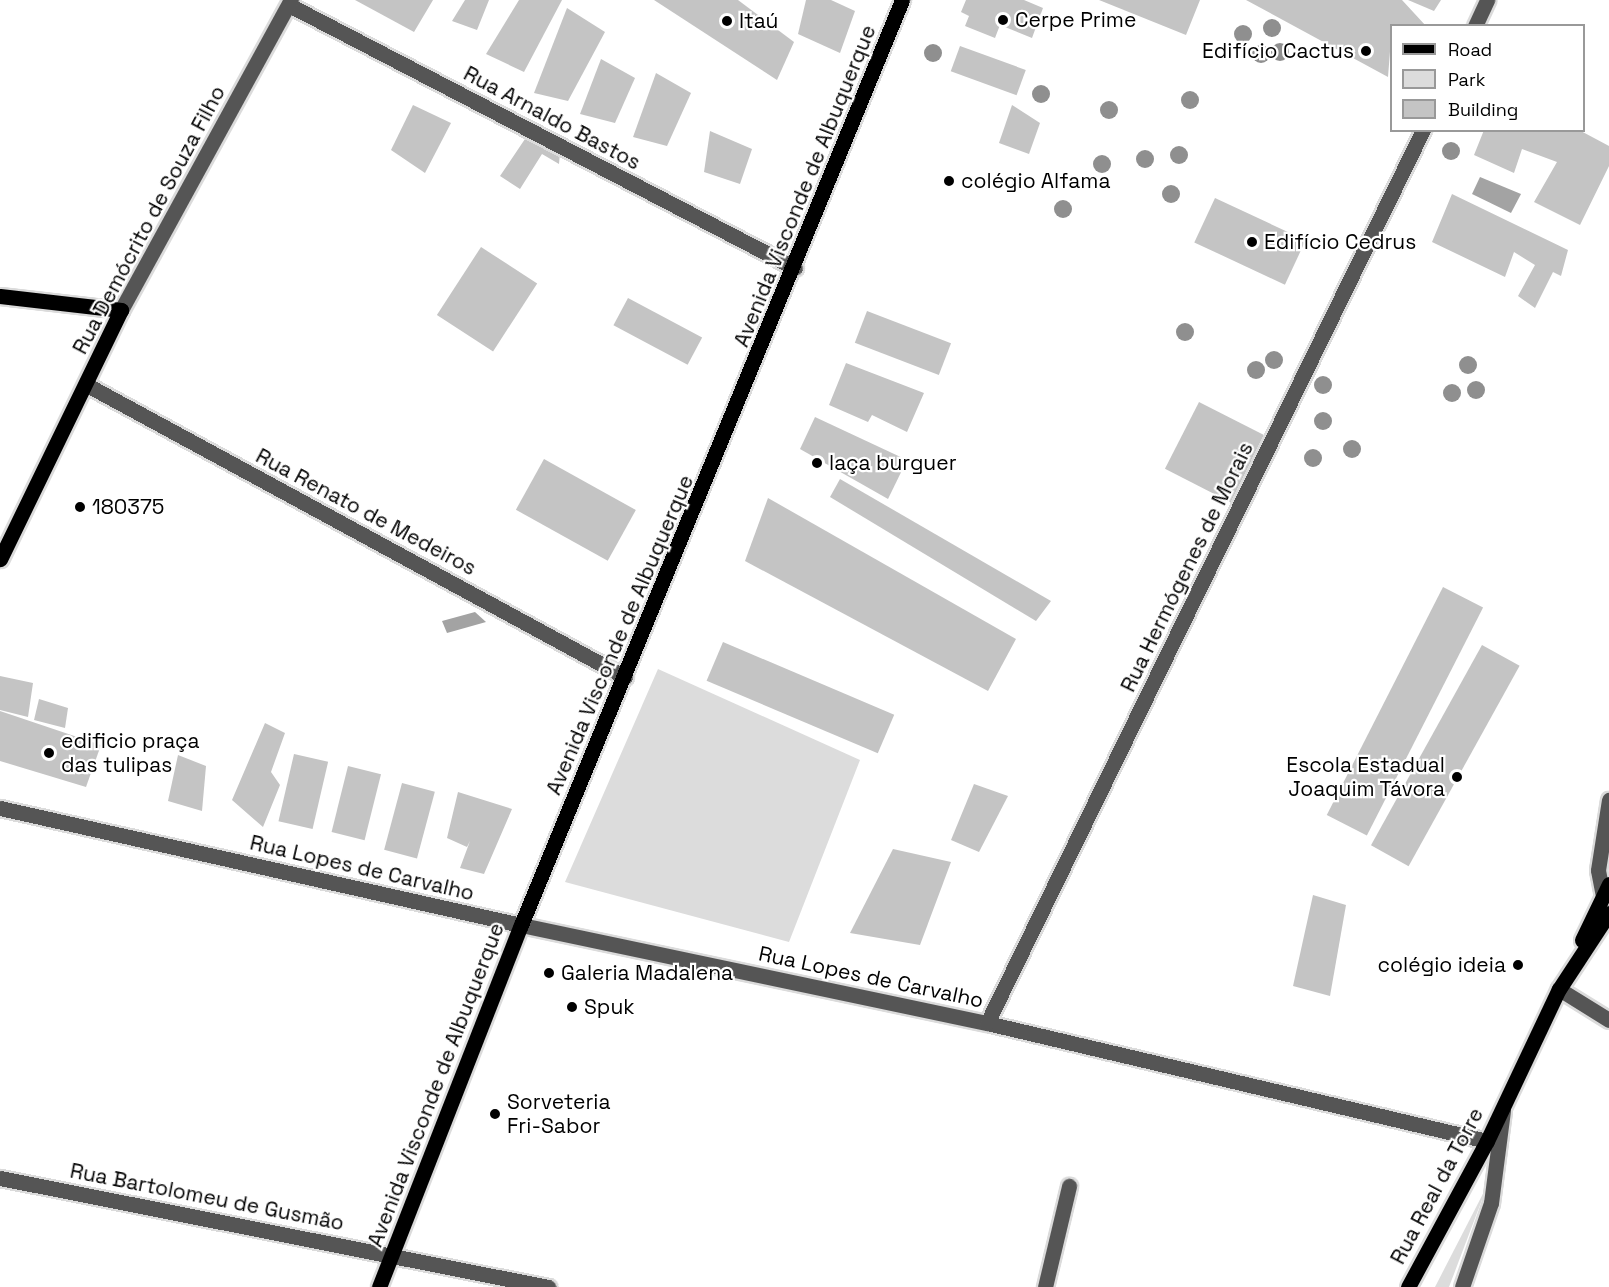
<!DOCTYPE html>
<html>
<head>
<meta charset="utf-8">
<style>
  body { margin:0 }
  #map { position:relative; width:1609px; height:1287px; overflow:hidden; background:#fff; font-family:"Space Grotesk",sans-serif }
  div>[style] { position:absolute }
  .green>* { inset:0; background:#dcdcdc }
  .water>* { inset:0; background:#a3a3a3 }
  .building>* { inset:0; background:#c4c4c4; transform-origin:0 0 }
  .roads { filter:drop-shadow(2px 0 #dbdbdb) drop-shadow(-2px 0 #dbdbdb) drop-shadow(0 2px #dbdbdb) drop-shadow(0 -2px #dbdbdb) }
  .minor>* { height:15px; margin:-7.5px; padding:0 7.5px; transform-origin:7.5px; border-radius:7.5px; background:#555 }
  .major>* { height:15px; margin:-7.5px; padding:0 7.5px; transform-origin:7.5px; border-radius:7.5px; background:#000 }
  .trees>* { width:18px; height:18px; margin:-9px; border-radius:50%; background:#8f8f8f }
  .dots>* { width:16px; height:16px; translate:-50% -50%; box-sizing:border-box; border:3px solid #fff; border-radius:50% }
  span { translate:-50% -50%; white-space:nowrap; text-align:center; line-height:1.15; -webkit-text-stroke:4.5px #fff; paint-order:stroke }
  .poi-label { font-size:21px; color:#000 }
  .left { translate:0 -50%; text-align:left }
  .right { translate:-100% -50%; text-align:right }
  .street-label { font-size:21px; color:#000 }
  .legend { position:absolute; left:1390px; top:24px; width:195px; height:108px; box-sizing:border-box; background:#fff; border:2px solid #999; margin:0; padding:8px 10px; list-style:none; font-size:18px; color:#000 }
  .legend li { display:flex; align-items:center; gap:12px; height:30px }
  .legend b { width:30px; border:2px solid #999 }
</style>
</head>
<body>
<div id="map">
  <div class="green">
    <div style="clip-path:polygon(658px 669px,860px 760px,789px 942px,565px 882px)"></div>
    <div style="clip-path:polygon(1488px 1184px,1449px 1287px,1435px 1287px)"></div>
  </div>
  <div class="water">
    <div style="clip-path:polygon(1480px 177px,1521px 194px,1511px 213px,1472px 194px)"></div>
    <div style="clip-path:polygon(475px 612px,486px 622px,447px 633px,442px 621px)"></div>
  </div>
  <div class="building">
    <div style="clip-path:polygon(355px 0,433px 0,414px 32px)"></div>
    <div style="clip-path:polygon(465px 0,489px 0,477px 30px,452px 21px)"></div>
    <div style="clip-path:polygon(519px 0,562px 0,524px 72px,486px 54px)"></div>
    <div style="clip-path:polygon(654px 0,738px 0,794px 42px,777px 80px)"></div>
    <div style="clip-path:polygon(806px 0,831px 0,855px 11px,840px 53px,798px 34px)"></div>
    <div style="clip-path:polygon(966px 0,1024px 0,1043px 8px,1032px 38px,1000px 25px,995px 38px,965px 26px,969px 16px,961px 12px)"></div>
    <div style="clip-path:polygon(1099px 0,1200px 0,1186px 35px)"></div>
    <div style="clip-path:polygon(1246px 0,1402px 0,1426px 26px,1392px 26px,1388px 77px)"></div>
    <div style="clip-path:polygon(1408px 0,1441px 0,1434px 11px)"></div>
    <div style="clip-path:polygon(567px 8px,605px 32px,568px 101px,534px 93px)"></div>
    <div style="left:960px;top:46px;width:70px;height:27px;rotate:20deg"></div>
    <div style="clip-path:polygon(601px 59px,635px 78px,615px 123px,580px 114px)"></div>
    <div style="clip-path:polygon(656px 73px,691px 93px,667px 146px,633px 137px)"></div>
    <div style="clip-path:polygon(413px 105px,451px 123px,425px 173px,391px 150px)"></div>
    <div style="clip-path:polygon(1012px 105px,1040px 123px,1029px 154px,999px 143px)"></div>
    <div style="clip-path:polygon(1484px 130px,1579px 130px,1609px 146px,1609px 166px,1580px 225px,1534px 202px,1557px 162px,1522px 149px,1514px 173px,1474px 155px)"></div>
    <div style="clip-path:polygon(710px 131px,752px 149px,740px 184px,704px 172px)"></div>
    <div style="clip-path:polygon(527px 136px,560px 153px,559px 164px,542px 154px,520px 189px,500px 176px)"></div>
    <div style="clip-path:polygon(1452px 194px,1568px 250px,1561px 276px,1553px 272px,1535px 308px,1518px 296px,1535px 265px,1514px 252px,1505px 277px,1432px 242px)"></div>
    <div style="left:1215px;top:198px;width:100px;height:49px;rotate:25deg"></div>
    <div style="left:481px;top:247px;width:67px;height:81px;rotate:33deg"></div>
    <div style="left:628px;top:298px;width:84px;height:31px;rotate:28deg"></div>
    <div style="left:867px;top:311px;width:90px;height:34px;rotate:21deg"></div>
    <div style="clip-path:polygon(846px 363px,924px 393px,907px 432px,872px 415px,868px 422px,829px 405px)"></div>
    <div style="left:1199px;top:402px;width:74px;height:75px;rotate:27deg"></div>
    <div style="clip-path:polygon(815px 417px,907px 460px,888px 499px,800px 449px)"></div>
    <div style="left:544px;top:459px;width:105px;height:58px;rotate:29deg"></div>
    <div style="clip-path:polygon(840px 479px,1051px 601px,1036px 621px,830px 497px)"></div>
    <div style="clip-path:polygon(768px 498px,1016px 639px,988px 691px,745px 561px)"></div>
    <div style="left:1443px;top:587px;width:45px;height:256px;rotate:27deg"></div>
    <div style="left:723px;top:642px;width:186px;height:42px;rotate:23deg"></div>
    <div style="left:1482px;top:645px;width:43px;height:229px;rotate:29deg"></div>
    <div style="clip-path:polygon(0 676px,33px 683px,28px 717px,0 710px)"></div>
    <div style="clip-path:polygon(39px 699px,68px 708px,65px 728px,34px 720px)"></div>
    <div style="clip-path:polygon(0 711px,101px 745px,86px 787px,0 761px)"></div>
    <div style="clip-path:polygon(265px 723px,285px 733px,271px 772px,280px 785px,263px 827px,232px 800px)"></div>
    <div style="left:294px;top:754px;width:35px;height:69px;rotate:13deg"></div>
    <div style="clip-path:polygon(178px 755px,206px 766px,202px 811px,168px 801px)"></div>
    <div style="left:348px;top:766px;width:34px;height:68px;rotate:14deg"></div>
    <div style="left:402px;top:783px;width:34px;height:69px;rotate:15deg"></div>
    <div style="clip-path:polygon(974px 784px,1008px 796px,979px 852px,951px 840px)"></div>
    <div style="clip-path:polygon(458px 792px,512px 809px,484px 874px,460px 868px,470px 841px,467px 847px,447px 838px)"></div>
    <div style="clip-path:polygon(893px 849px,951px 862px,920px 945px,850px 933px)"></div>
    <div style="clip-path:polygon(1313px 895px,1346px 905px,1330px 996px,1293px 986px)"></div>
  </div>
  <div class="roads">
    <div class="minor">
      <div style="left:289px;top:5px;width:570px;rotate:27.46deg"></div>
      <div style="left:1475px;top:26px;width:29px;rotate:-65deg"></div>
      <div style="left:121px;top:310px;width:354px;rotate:-61.3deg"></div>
      <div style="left:87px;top:385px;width:612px;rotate:28.49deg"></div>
      <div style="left:0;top:808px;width:534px;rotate:12.66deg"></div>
      <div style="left:521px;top:925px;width:476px;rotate:11.9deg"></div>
      <div style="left:987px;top:1023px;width:514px;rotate:13.28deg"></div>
      <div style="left:1603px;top:896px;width:26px;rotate:-101deg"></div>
      <div style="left:1598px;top:870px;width:71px;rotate:-81.1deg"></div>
      <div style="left:1559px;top:989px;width:59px;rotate:31.8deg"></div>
      <div style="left:987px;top:1023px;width:994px;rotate:-63.98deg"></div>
      <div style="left:0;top:1178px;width:559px;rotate:11.25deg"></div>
      <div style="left:1045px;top:1287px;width:104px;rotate:-76.6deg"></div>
      <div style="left:1462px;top:1287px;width:89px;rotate:-71deg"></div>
      <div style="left:1491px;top:1203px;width:94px;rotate:-82.6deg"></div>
    </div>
    <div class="major">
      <div style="left:0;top:296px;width:122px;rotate:6.6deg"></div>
      <div style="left:121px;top:310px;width:277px;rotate:115.9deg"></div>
      <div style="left:1582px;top:940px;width:62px;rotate:-64.3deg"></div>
      <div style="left:379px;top:1287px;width:389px;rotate:-68.6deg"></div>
      <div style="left:521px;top:925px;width:1000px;rotate:-67.61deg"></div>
      <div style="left:1408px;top:1287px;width:166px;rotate:-61.6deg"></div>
      <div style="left:1487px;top:1141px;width:168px;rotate:-64.7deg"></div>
      <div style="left:1559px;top:989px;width:91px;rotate:-56.7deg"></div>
    </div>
  </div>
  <div class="trees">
    <div style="left:1272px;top:28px"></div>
    <div style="left:1243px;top:34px"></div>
    <div style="left:1280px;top:52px"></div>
    <div style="left:933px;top:53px"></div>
    <div style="left:1261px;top:54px"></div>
    <div style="left:1041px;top:94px"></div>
    <div style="left:1190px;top:100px"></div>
    <div style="left:1109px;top:110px"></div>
    <div style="left:1451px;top:151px"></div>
    <div style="left:1179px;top:155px"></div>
    <div style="left:1145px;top:159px"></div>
    <div style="left:1102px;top:164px"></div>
    <div style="left:1171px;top:194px"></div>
    <div style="left:1063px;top:209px"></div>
    <div style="left:1185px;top:332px"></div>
    <div style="left:1274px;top:360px"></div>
    <div style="left:1468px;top:365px"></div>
    <div style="left:1256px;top:370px"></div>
    <div style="left:1323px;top:385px"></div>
    <div style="left:1476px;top:390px"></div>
    <div style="left:1452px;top:393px"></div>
    <div style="left:1323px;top:421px"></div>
    <div style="left:1352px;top:449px"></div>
    <div style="left:1313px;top:458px"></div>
  </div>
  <div class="dots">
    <div style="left:1003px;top:20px;background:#000"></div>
    <div style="left:727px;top:21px;background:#000"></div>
    <div style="left:1366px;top:51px;background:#000"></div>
    <div style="left:949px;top:181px;background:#000"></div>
    <div style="left:1252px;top:242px;background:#000"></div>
    <div style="left:817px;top:463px;background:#000"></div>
    <div style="left:80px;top:507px;background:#000"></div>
    <div style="left:49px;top:753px;background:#000"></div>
    <div style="left:1457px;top:777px;background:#000"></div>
    <div style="left:1518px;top:965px;background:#000"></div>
    <div style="left:549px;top:973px;background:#000"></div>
    <div style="left:572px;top:1007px;background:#000"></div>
    <div style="left:495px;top:1114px;background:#000"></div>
  </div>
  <div class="poi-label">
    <span class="left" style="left:1015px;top:20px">Cerpe Prime</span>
    <span class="left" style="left:739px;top:21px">Itaú</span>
    <span class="right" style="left:1354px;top:51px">Edifício Cactus</span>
    <span class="left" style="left:961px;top:181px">colégio Alfama</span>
    <span class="left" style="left:1264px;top:242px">Edifício Cedrus</span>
    <span class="left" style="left:829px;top:463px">laça burguer</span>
    <span class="left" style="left:92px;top:507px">180375</span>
    <span class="left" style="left:61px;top:753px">edificio praça<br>das tulipas</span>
    <span class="right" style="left:1445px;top:777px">Escola Estadual<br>Joaquim Távora</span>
    <span class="right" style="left:1506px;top:965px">colégio ideia</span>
    <span class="left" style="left:561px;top:973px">Galeria Madalena</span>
    <span class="left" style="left:584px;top:1007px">Spuk</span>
    <span class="left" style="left:507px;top:1114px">Sorveteria<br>Fri-Sabor</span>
  </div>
  <div class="street-label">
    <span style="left:552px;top:118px;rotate:28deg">Rua Arnaldo Bastos</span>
    <span style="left:805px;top:186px;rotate:-68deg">Avenida Visconde de Albuquerque</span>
    <span style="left:149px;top:220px;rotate:-62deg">Rua Demócrito de Souza Filho</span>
    <span style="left:366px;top:512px;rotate:28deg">Rua Renato de Medeiros</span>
    <span style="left:1187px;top:567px;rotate:-64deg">Rua Hermógenes de Morais</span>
    <span style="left:620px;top:635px;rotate:-67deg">Avenida Visconde de Albuquerque</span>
    <span style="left:362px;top:868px;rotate:13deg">Rua Lopes de Carvalho</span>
    <span style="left:871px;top:977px;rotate:12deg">Rua Lopes de Carvalho</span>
    <span style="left:436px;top:1085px;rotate:-69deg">Avenida Visconde de Albuquerque</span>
    <span style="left:1437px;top:1186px;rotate:-62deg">Rua Real da Torre</span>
    <span style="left:207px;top:1197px;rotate:11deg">Rua Bartolomeu de Gusmão</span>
  </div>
  <ul class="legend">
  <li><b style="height:8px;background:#000"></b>Road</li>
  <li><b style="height:16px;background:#dcdcdc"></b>Park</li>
  <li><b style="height:16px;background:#c4c4c4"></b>Building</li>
  </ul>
</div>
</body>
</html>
